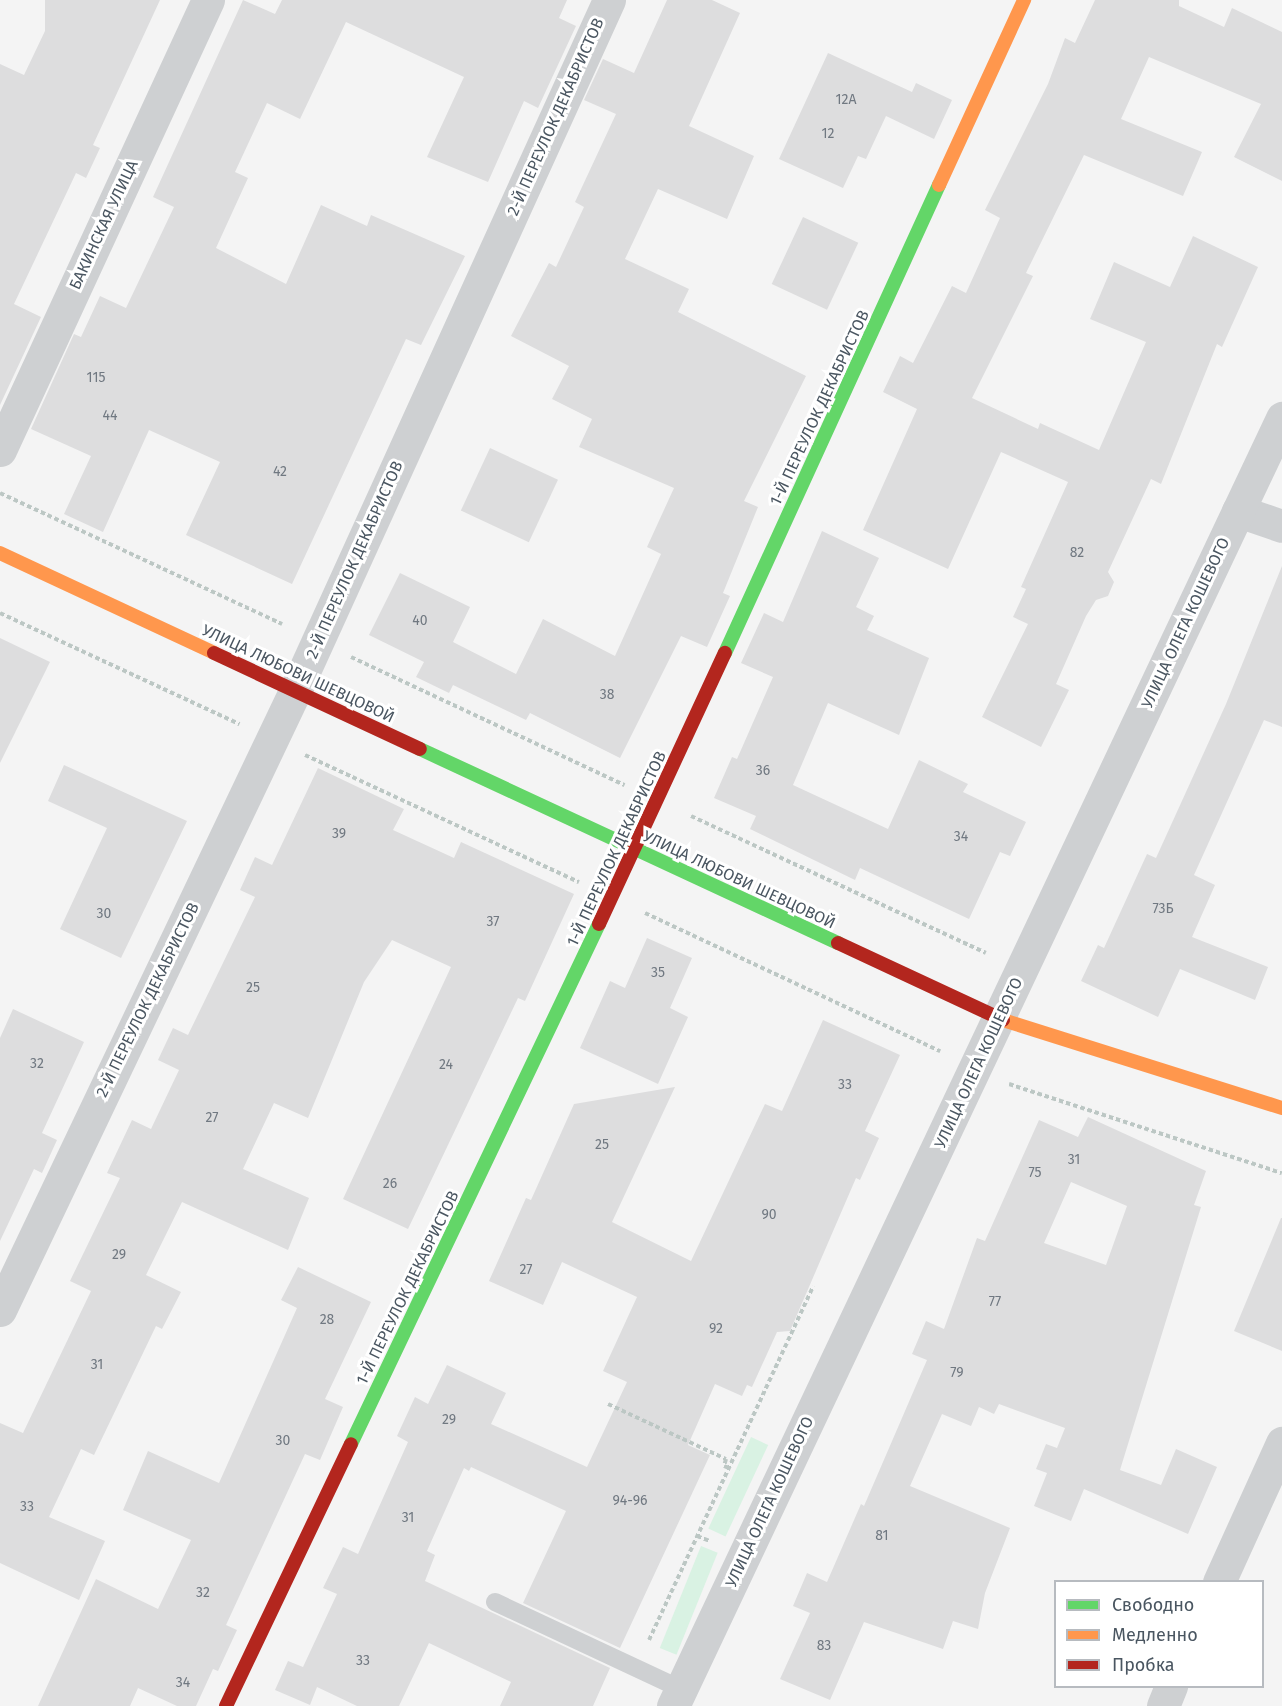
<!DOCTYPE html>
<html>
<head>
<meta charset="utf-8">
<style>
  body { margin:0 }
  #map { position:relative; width:1282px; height:1706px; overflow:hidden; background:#f4f4f4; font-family:"Fira Sans",sans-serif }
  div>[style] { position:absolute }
  .green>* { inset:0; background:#d9f2e3; transform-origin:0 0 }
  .building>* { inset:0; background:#ddddde; transform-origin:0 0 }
  .path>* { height:4px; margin-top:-2px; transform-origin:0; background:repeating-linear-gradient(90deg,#bcc7c4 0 4.5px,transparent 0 7.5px) }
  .lane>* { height:18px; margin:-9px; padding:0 9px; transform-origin:9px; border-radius:9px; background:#ced0d2 }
  .street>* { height:33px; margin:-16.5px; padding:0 16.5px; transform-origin:16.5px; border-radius:16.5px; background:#ced0d2 }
  .fast>* { height:14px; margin:-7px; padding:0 7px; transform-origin:7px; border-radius:7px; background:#63d668 }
  .slow>* { height:14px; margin:-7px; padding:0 7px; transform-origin:7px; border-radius:7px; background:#ff974d }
  .jam>* { height:14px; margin:-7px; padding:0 7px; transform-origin:7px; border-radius:7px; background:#b3261e }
  span { translate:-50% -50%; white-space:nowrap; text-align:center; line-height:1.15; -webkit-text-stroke:6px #fff; paint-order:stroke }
  .number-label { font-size:14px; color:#707881 }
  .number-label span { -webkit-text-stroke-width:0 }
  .street-label { font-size:16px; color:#4a5661 }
  .legend { position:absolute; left:1054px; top:1580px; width:210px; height:108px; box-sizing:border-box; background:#fff; border:2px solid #b7bbc0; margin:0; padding:8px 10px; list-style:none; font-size:18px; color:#4a5661 }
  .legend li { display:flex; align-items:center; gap:12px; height:30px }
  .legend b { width:30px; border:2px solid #b7bbc0 }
</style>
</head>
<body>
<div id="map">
  <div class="green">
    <div style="left:751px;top:1437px;width:19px;height:101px;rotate:25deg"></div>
    <div style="left:701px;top:1546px;width:18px;height:110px;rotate:22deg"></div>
  </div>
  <div class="building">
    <div style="clip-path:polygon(45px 0,160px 0,93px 145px,100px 148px,86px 178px,76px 173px,14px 304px,41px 317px,0 405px,0 64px,24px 75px,45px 31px)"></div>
    <div style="clip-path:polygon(243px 0,275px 14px,282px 0,567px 0,559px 18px,576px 26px,538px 108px,524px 101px,488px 182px,427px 157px,464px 77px,346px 22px,300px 119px,267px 103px,235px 172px,248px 178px,216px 248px,286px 284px,321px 205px,367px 226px,371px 215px,465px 256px,421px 345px,406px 339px,292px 584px,186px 535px,220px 462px,149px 430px,103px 532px,64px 514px,91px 456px,31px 429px,74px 334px,81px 337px,100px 296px,126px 308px,174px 207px,153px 197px)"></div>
    <div style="clip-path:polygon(667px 0,712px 0,740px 13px,689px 126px,754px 156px,727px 219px,658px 189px,625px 259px,689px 289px,678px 312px,806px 376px,744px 501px,758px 507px,723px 593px,730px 596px,707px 647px,681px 636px,620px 758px,530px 713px,526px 720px,453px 685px,449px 693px,416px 677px,424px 662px,369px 635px,400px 573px,470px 607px,453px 642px,516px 674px,543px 619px,615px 656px,661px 554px,647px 547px,674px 488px,579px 447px,592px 419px,552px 399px,569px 366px,511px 336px,549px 263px,556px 267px,584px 207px,575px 202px,616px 114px,584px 100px,603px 59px,634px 73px)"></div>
    <div style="clip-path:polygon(1095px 0,1179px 0,1179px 6px,1224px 27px,1232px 8px,1282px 32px,1282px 181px,1234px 157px,1261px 104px,1149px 57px,1121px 119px,1202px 152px,1183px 196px,1084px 155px,1026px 273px,1033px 276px,972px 398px,1038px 429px,1040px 423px,1099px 450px,1146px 342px,1090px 319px,1114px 262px,1170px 287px,1193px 236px,1258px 267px,1222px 347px,1217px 344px,1161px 484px,1151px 479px,1108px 572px,1114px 582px,1108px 596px,1096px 600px,1086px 616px,1056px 684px,1069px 690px,1041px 747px,982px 717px,1028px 624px,1013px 617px,1026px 589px,1021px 587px,1068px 482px,1001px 452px,948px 569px,863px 530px,917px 409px,883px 392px,900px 356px,913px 363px,952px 286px,966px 293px,1000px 218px,985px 210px,1048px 84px,1065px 38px,1075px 43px)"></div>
    <div style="clip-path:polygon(828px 53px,912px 92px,916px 83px,952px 100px,934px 139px,886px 116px,866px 159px,858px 156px,843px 188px,779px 159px)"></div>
    <div style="left:803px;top:217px;width:61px;height:74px;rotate:25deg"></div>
    <div style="left:490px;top:448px;width:75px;height:69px;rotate:25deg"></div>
    <div style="clip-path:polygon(822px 531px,879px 558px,856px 607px,874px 616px,867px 630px,929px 658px,899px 735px,828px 703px,793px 785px,888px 829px,919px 760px,968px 784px,963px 792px,1026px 822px,1010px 856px,1000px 852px,969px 919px,860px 868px,855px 880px,750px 829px,756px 816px,714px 798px,732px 757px,737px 759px,773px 677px,741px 663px,764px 613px,783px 622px)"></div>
    <div style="clip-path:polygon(1282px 566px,1282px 727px,1264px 720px,1194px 875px,1215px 885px,1192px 937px,1268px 967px,1255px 1000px,1180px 969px,1158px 1017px,1081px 981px,1098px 945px,1104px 948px,1147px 854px,1156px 858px,1226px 704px)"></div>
    <div style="clip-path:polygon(0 638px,50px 662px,0 763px)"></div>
    <div style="clip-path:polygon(64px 765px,187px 821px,121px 958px,60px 929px,107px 828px,48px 801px)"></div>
    <div style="clip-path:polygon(318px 768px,404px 809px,393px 830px,454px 858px,461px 842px,574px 894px,525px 1001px,518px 998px,408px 1229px,343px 1199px,451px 967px,392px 940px,364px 982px,308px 1118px,274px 1103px,243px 1169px,309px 1198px,288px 1250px,182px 1202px,146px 1275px,181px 1292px,162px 1329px,156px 1326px,94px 1455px,81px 1449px,49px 1517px,105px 1541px,79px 1600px,0 1563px,0 1423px,23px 1433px,91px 1291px,70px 1281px,120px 1178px,107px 1173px,132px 1120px,151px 1129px,179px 1070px,158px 1060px,173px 1028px,188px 1035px,255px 897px,240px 890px,255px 857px,272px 865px)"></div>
    <div style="clip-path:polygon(647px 938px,692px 958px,670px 1008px,688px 1017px,658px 1084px,580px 1048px,610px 981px,625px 988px)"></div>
    <div style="clip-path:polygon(13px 1009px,84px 1042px,42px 1133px,57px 1140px,42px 1173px,34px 1169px,0 1241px,0 1038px)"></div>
    <div style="clip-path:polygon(823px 1020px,900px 1055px,865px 1131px,879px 1138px,860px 1180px,856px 1178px,790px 1331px,777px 1332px,752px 1387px,747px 1385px,742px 1396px,715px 1384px,688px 1445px,710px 1455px,620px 1648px,523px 1603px,566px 1511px,471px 1467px,469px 1471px,464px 1468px,427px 1551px,435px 1555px,425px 1581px,610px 1668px,593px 1706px,500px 1706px,511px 1682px,429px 1643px,399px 1706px,357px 1706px,317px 1687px,310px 1705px,275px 1690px,288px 1661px,303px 1667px,337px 1594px,323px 1588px,343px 1547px,358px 1554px,408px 1442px,397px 1436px,415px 1397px,428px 1404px,447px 1365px,506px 1393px,491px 1424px,587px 1467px,627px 1382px,603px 1371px,637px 1297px,562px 1262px,543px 1305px,489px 1281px,526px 1198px,531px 1200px,574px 1104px,675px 1087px,612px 1222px,691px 1261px,765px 1104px,782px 1111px)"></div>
    <div style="clip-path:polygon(evenodd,1088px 1117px,1206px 1171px,1194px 1205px,1201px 1207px,1120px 1470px,1161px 1485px,1176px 1449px,1217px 1467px,1188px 1534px,1084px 1489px,1071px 1521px,1034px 1506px,1047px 1473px,1036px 1469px,1046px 1444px,1057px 1448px,1065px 1428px,999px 1404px,994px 1414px,979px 1407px,971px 1426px,942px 1414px,910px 1486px,1010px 1528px,985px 1593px,978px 1629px,953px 1621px,943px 1649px,864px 1622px,830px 1700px,780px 1679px,810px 1613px,793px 1606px,807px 1573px,827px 1582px,861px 1504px,864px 1506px,927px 1360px,912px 1354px,926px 1321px,944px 1329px,977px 1238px,985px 1241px,1039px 1120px,1078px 1137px,1088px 1117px,1071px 1182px,1127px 1206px,1106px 1265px,1044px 1243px,1071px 1182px)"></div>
    <div style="clip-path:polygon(1281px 1218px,1282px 1218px,1282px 1351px,1234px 1331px)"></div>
    <div style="clip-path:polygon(298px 1267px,371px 1302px,325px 1399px,343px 1407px,320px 1460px,305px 1454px,226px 1625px,237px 1630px,218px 1671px,213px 1669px,196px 1706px,177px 1706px,138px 1688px,130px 1706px,38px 1706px,96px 1579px,158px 1609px,191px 1540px,123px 1510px,148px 1451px,219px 1483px,297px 1308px,281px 1300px)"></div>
  </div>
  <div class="path">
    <div style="left:0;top:493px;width:311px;rotate:24.9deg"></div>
    <div style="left:0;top:613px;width:264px;rotate:24.9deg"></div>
    <div style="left:351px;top:657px;width:302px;rotate:25.1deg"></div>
    <div style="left:305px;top:755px;width:302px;rotate:24.9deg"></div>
    <div style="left:691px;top:816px;width:325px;rotate:24.9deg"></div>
    <div style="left:645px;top:913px;width:326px;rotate:25.1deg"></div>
    <div style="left:1009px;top:1084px;width:287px;rotate:18.1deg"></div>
    <div style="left:608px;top:1404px;width:130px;rotate:25deg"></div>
    <div style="left:726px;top:1459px;width:7px;rotate:106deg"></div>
    <div style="left:724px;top:1466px;width:5px;rotate:22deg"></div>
    <div style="left:697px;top:1536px;width:14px;rotate:21deg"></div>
    <div style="left:649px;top:1640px;width:390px;rotate:-65.1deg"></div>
  </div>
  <div class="lane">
    <div style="left:495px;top:1602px;width:205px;rotate:25.1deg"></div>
  </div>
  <div class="street">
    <div style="left:0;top:450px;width:496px;rotate:-65.2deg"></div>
    <div style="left:1238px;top:511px;width:46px;rotate:18.8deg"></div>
    <div style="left:0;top:1310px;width:686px;rotate:-64.52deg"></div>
    <div style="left:295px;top:691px;width:759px;rotate:-65.56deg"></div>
    <div style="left:1219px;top:1582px;width:153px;rotate:-65.6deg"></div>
    <div style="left:673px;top:1706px;width:1425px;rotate:-64.69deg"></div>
    <div style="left:1163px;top:1706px;width:22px;rotate:-68deg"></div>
  </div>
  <div class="fast">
    <div style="left:725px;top:653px;width:515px;rotate:-65.43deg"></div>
    <div style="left:420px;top:749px;width:461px;rotate:24.9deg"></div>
    <div style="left:351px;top:1444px;width:576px;rotate:-64.5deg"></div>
  </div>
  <div class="slow">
    <div style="left:939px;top:185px;width:204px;rotate:-65.3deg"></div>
    <div style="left:0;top:553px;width:236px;rotate:25deg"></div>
    <div style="left:1003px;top:1020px;width:293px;rotate:17.5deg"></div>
  </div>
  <div class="jam">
    <div style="left:214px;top:653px;width:227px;rotate:25deg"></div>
    <div style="left:599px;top:924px;width:299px;rotate:-65.1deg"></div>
    <div style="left:838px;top:943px;width:182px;rotate:25deg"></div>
    <div style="left:226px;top:1706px;width:290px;rotate:-64.5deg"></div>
  </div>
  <div class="number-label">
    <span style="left:846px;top:100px">12А</span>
    <span style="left:828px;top:134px">12</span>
    <span style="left:96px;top:378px">115</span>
    <span style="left:110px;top:416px">44</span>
    <span style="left:280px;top:472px">42</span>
    <span style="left:1077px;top:553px">82</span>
    <span style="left:420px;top:621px">40</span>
    <span style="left:607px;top:695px">38</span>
    <span style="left:763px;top:771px">36</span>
    <span style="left:339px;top:834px">39</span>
    <span style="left:961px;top:837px">34</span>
    <span style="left:1163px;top:909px">73Б</span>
    <span style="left:104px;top:914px">30</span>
    <span style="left:493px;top:922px">37</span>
    <span style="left:658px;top:973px">35</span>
    <span style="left:253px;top:988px">25</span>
    <span style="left:37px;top:1064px">32</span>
    <span style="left:446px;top:1065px">24</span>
    <span style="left:845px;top:1085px">33</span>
    <span style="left:212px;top:1118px">27</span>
    <span style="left:602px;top:1145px">25</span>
    <span style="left:1074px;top:1160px">31</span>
    <span style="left:1035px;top:1173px">75</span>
    <span style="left:390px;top:1184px">26</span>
    <span style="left:769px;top:1215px">90</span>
    <span style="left:119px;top:1255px">29</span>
    <span style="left:526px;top:1270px">27</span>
    <span style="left:995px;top:1302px">77</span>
    <span style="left:327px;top:1320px">28</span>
    <span style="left:716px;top:1329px">92</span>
    <span style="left:97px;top:1365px">31</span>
    <span style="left:957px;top:1373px">79</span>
    <span style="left:449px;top:1420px">29</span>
    <span style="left:283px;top:1441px">30</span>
    <span style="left:630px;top:1501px">94-96</span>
    <span style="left:27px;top:1507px">33</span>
    <span style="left:408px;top:1518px">31</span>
    <span style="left:882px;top:1536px">81</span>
    <span style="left:203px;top:1593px">32</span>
    <span style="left:824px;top:1646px">83</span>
    <span style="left:363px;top:1661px">33</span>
    <span style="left:183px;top:1683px">34</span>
  </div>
  <div class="street-label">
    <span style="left:556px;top:117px;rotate:-66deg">2-Й ПЕРЕУЛОК ДЕКАБРИСТОВ</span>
    <span style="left:104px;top:225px;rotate:-65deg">БАКИНСКАЯ УЛИЦА</span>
    <span style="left:820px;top:408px;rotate:-65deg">1-Й ПЕРЕУЛОК ДЕКАБРИСТОВ</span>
    <span style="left:355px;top:560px;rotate:-66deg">2-Й ПЕРЕУЛОК ДЕКАБРИСТОВ</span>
    <span style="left:1186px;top:623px;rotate:-65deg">УЛИЦА ОЛЕГА КОШЕВОГО</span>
    <span style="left:298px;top:674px;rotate:25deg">УЛИЦА ЛЮБОВИ ШЕВЦОВОЙ</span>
    <span style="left:617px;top:849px;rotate:-65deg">1-Й ПЕРЕУЛОК ДЕКАБРИСТОВ</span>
    <span style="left:739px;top:880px;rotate:25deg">УЛИЦА ЛЮБОВИ ШЕВЦОВОЙ</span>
    <span style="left:148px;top:1000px;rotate:-64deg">2-Й ПЕРЕУЛОК ДЕКАБРИСТОВ</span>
    <span style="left:979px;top:1063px;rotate:-65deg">УЛИЦА ОЛЕГА КОШЕВОГО</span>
    <span style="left:408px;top:1288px;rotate:-64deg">1-Й ПЕРЕУЛОК ДЕКАБРИСТОВ</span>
    <span style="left:770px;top:1502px;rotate:-65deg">УЛИЦА ОЛЕГА КОШЕВОГО</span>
  </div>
  <ul class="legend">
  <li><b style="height:8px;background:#63d668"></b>Свободно</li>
  <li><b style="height:8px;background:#ff974d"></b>Медленно</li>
  <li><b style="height:8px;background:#b3261e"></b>Пробка</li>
  </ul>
</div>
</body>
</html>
